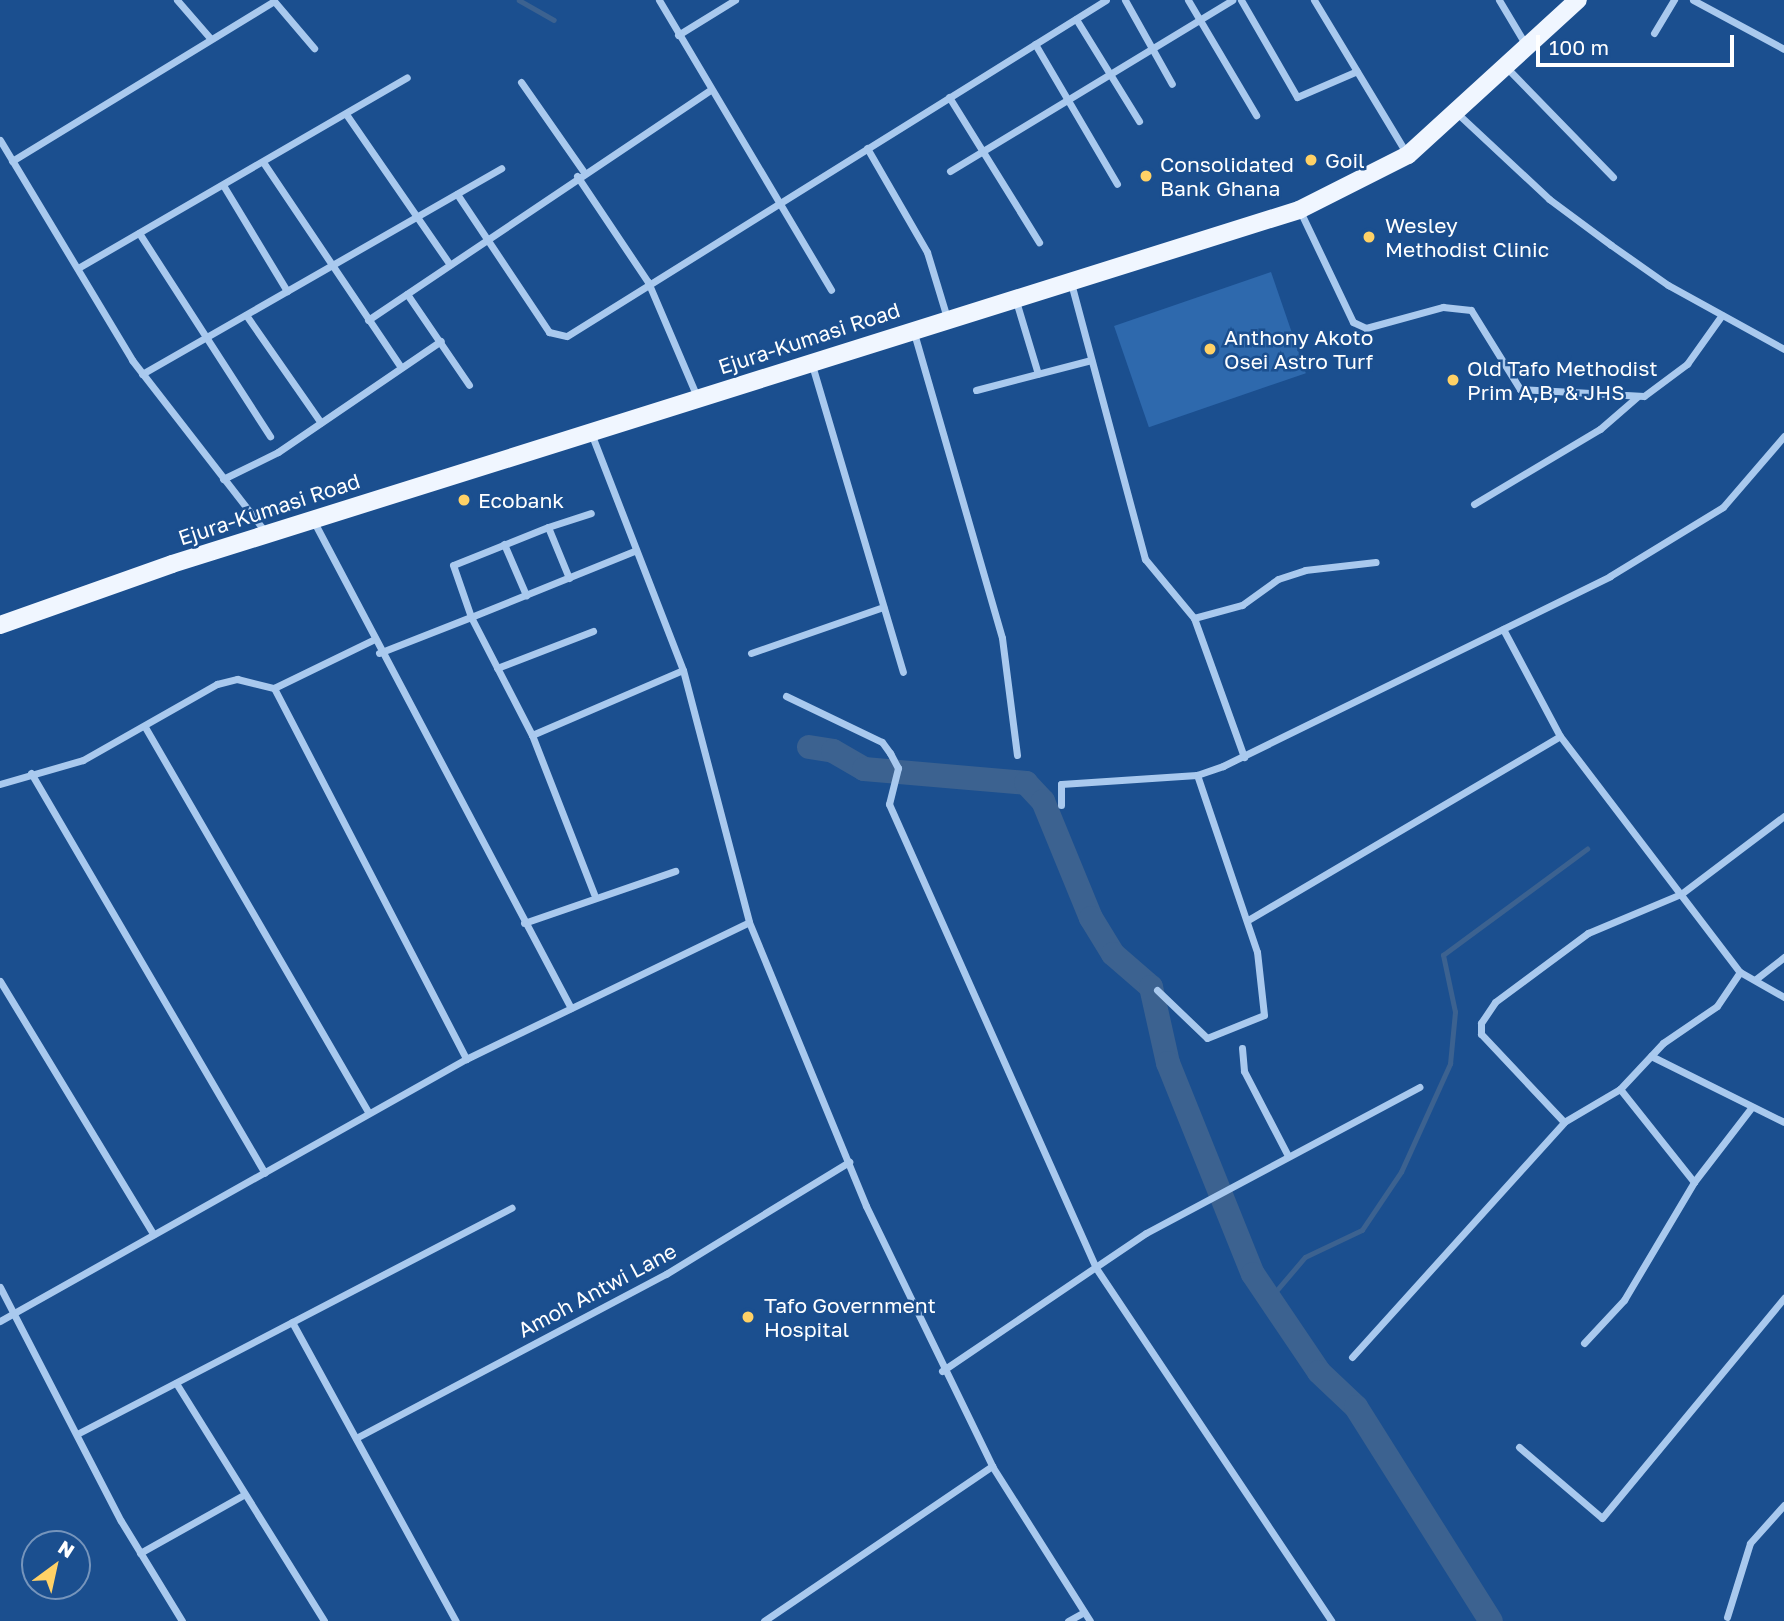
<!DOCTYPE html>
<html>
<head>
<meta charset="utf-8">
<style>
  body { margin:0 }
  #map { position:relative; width:1784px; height:1621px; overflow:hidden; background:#1b4f8f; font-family:"Golos Text",sans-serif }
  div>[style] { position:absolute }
  .green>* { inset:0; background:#2e69ad; transform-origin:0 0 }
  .stream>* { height:4.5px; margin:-2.25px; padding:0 2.25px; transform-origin:2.25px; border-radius:2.25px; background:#3c6290 }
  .river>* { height:24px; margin:-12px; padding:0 12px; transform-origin:12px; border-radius:12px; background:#3c6290 }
  .minor>* { height:7px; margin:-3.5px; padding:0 3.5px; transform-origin:3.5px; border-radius:3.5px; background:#a9c9ee }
  .primary>* { height:18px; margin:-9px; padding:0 9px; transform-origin:9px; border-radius:9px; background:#f0f6ff }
  .dots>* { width:19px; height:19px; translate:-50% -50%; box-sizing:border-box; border:4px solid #1b4f8f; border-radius:50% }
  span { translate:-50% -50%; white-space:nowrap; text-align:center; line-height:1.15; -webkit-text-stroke:5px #1b4f8f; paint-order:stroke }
  .poi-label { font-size:21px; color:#fff }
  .left { translate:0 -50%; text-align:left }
  .street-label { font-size:21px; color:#fff }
  .north { position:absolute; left:21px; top:1530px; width:70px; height:70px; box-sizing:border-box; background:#1b4f8f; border:2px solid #7695bc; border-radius:50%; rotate:33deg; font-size:19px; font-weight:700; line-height:28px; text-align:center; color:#fff }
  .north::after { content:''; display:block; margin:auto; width:24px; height:32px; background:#ffd166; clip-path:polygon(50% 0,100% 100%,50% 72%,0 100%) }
  .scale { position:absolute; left:1536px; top:35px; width:198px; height:32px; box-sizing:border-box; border:4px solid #fff; border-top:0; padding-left:9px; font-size:21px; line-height:24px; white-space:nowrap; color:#fff; -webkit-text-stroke:5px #1b4f8f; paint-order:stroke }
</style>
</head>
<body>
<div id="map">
  <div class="green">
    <div style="left:1271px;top:272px;width:107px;height:166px;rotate:71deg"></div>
  </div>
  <div class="stream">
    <div style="left:519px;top:0;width:40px;rotate:29.7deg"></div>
    <div style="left:1271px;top:1297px;width:52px;rotate:-49.6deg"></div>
    <div style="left:1305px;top:1257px;width:63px;rotate:-25.3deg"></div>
    <div style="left:1362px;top:1230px;width:70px;rotate:-56.1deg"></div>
    <div style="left:1401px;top:1172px;width:119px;rotate:-65.6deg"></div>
    <div style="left:1450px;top:1064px;width:52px;rotate:-84.5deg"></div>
    <div style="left:1455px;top:1012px;width:58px;rotate:-101.9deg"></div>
    <div style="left:1443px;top:955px;width:179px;rotate:-36.4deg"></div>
  </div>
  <div class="river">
    <div style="left:809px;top:747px;width:24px;rotate:9deg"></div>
    <div style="left:833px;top:751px;width:36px;rotate:30deg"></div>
    <div style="left:864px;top:769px;width:163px;rotate:4.9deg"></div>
    <div style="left:1026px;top:783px;width:25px;rotate:47deg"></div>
    <div style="left:1043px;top:801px;width:126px;rotate:67.7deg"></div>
    <div style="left:1091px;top:918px;width:42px;rotate:58.6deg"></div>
    <div style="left:1113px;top:954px;width:50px;rotate:41deg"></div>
    <div style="left:1151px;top:987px;width:78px;rotate:77.4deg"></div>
    <div style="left:1168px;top:1063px;width:227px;rotate:68.1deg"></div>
    <div style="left:1253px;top:1274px;width:118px;rotate:56deg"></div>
    <div style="left:1319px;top:1372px;width:51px;rotate:43.4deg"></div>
    <div style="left:1356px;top:1407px;width:253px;rotate:57.8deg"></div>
  </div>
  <div class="minor">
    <div style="left:177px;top:0;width:50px;rotate:49deg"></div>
    <div style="left:659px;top:0;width:337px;rotate:59.3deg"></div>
    <div style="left:1125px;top:0;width:96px;rotate:60.8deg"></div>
    <div style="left:1188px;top:0;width:134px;rotate:59.4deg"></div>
    <div style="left:1241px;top:0;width:112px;rotate:60deg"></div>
    <div style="left:1297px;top:97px;width:65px;rotate:-23.4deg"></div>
    <div style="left:1314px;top:0;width:180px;rotate:58.9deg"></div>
    <div style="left:1499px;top:0;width:55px;rotate:59.2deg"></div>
    <div style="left:1693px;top:0;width:103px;rotate:28.3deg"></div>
    <div style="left:1076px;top:19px;width:120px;rotate:58.3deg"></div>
    <div style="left:1654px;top:33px;width:39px;rotate:-59deg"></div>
    <div style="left:678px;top:35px;width:67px;rotate:-31.6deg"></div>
    <div style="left:1035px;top:44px;width:162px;rotate:59.6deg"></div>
    <div style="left:1507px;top:68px;width:152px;rotate:45.8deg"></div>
    <div style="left:521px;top:82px;width:108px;rotate:55.1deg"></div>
    <div style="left:949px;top:97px;width:171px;rotate:58.2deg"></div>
    <div style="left:346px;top:114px;width:183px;rotate:55.4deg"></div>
    <div style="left:1458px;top:114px;width:125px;rotate:43deg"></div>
    <div style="left:1549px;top:199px;width:77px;rotate:36.6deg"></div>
    <div style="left:1611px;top:245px;width:70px;rotate:35.1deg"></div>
    <div style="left:1668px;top:285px;width:132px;rotate:28.9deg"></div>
    <div style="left:0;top:140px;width:257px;rotate:59deg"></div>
    <div style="left:132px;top:360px;width:219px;rotate:52.2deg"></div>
    <div style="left:867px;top:148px;width:120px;rotate:60deg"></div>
    <div style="left:927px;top:252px;width:69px;rotate:73.1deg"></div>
    <div style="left:12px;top:161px;width:307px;rotate:-31.4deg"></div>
    <div style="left:274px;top:1px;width:62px;rotate:49.6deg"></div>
    <div style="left:263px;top:162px;width:247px;rotate:56.1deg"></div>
    <div style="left:950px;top:171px;width:330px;rotate:-31.2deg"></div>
    <div style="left:577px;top:176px;width:128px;rotate:56.2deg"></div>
    <div style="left:648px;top:282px;width:125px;rotate:66.9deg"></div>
    <div style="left:223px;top:185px;width:124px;rotate:58.9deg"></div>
    <div style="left:457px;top:194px;width:166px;rotate:56.3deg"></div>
    <div style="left:549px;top:332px;width:18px;rotate:13deg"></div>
    <div style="left:567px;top:336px;width:635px;rotate:-31.94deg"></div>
    <div style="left:1300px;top:211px;width:123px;rotate:64.5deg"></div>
    <div style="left:1353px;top:322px;width:14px;rotate:25deg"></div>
    <div style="left:1366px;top:328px;width:80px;rotate:-15.3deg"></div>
    <div style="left:1443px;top:307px;width:28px;rotate:6deg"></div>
    <div style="left:1471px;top:310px;width:93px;rotate:58.2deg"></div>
    <div style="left:1520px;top:389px;width:124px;rotate:3.2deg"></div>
    <div style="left:1644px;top:396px;width:54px;rotate:-36.7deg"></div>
    <div style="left:1687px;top:364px;width:60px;rotate:-54.5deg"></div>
    <div style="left:139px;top:233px;width:242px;rotate:57.2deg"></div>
    <div style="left:78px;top:268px;width:380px;rotate:-30.1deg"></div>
    <div style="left:1071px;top:283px;width:286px;rotate:75deg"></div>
    <div style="left:1145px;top:559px;width:77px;rotate:50.3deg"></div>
    <div style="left:1194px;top:618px;width:148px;rotate:70.2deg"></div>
    <div style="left:407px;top:294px;width:110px;rotate:55.7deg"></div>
    <div style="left:1016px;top:301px;width:76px;rotate:73.2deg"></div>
    <div style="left:246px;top:315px;width:131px;rotate:55.2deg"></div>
    <div style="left:368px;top:320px;width:411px;rotate:-33.9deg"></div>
    <div style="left:914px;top:333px;width:317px;rotate:73.9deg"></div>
    <div style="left:1002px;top:638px;width:118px;rotate:82.7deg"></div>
    <div style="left:812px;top:365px;width:320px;rotate:73.5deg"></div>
    <div style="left:142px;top:374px;width:414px;rotate:-29.8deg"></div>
    <div style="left:976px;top:390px;width:119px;rotate:-14.6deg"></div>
    <div style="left:591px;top:433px;width:254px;rotate:68.8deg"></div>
    <div style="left:683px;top:670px;width:260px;rotate:75.3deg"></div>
    <div style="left:749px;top:922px;width:307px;rotate:67.6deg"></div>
    <div style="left:866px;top:1206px;width:289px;rotate:64.1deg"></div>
    <div style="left:992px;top:1466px;width:183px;rotate:57.7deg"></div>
    <div style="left:223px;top:479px;width:61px;rotate:-26.1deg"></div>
    <div style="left:278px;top:452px;width:197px;rotate:-34.3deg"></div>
    <div style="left:1474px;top:504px;width:147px;rotate:-30.8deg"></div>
    <div style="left:1600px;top:429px;width:49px;rotate:-40.9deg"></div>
    <div style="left:313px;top:520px;width:552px;rotate:62.14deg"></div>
    <div style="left:548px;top:527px;width:102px;rotate:158.2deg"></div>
    <div style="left:453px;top:565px;width:55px;rotate:70.9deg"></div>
    <div style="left:471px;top:617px;width:176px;rotate:-22deg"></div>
    <div style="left:504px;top:544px;width:56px;rotate:66.7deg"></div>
    <div style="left:569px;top:578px;width:55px;rotate:-112.4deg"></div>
    <div style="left:548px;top:527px;width:45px;rotate:-18deg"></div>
    <div style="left:1194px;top:618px;width:50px;rotate:-15.2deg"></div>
    <div style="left:1242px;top:605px;width:44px;rotate:-35.8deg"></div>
    <div style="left:1278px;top:579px;width:28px;rotate:-18deg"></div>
    <div style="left:1305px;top:570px;width:71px;rotate:-6.4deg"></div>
    <div style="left:1503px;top:629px;width:121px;rotate:62deg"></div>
    <div style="left:1560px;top:736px;width:297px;rotate:52.7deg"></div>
    <div style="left:1740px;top:972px;width:51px;rotate:29.6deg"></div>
    <div style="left:379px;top:653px;width:99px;rotate:-21.4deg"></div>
    <div style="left:471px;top:617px;width:133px;rotate:62.7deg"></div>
    <div style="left:532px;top:735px;width:164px;rotate:-23.3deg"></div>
    <div style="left:751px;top:653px;width:140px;rotate:-19.2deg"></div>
    <div style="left:497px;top:668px;width:103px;rotate:-21.1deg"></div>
    <div style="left:274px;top:688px;width:418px;rotate:62.6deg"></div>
    <div style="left:786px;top:696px;width:106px;rotate:25.6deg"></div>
    <div style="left:882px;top:742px;width:14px;rotate:54deg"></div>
    <div style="left:890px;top:753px;width:17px;rotate:62deg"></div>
    <div style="left:898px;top:768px;width:37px;rotate:104deg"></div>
    <div style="left:889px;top:804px;width:508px;rotate:65.96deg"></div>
    <div style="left:1096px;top:1268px;width:424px;rotate:56.3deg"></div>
    <div style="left:145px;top:727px;width:445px;rotate:59.9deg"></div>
    <div style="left:532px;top:735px;width:171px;rotate:68.7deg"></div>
    <div style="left:31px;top:773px;width:463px;rotate:59.7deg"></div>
    <div style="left:0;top:784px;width:86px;rotate:-16.1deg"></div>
    <div style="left:83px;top:760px;width:154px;rotate:-29.6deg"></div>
    <div style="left:217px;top:684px;width:21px;rotate:-14deg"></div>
    <div style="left:237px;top:679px;width:38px;rotate:14deg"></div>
    <div style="left:274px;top:688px;width:110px;rotate:-25.9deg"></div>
    <div style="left:1061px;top:805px;width:21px;rotate:-90deg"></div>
    <div style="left:1061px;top:784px;width:136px;rotate:-3.8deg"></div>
    <div style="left:1197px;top:775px;width:28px;rotate:-19deg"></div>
    <div style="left:1223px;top:766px;width:431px;rotate:-26.1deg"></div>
    <div style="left:1610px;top:576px;width:132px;rotate:-31.4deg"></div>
    <div style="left:1723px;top:507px;width:94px;rotate:-49.3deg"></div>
    <div style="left:1248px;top:920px;width:362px;rotate:-30.5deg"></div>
    <div style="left:524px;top:923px;width:160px;rotate:-19deg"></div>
    <div style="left:1756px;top:979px;width:36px;rotate:-38deg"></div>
    <div style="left:0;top:981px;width:296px;rotate:58.8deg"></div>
    <div style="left:1157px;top:990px;width:69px;rotate:43.8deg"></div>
    <div style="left:1207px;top:1038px;width:61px;rotate:-22deg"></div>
    <div style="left:1264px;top:1015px;width:63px;rotate:-96.3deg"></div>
    <div style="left:1257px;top:952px;width:187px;rotate:-108.7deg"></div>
    <div style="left:1242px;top:1048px;width:23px;rotate:85deg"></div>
    <div style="left:1244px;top:1071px;width:96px;rotate:62.6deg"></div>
    <div style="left:1651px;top:1056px;width:148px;rotate:26.4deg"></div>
    <div style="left:1620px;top:1089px;width:119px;rotate:51.5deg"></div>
    <div style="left:1694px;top:1182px;width:93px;rotate:-52.4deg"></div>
    <div style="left:1564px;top:1122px;width:121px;rotate:-133.3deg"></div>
    <div style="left:1481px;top:1034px;width:11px;rotate:-90deg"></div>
    <div style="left:1481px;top:1023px;width:25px;rotate:-56deg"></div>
    <div style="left:1495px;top:1002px;width:116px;rotate:-36.6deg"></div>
    <div style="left:1588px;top:933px;width:101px;rotate:-22.8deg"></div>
    <div style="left:1681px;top:894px;width:129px;rotate:-37.1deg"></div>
    <div style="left:0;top:1287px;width:263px;rotate:62.7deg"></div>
    <div style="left:121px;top:1521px;width:117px;rotate:58.6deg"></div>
    <div style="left:0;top:1321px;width:535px;rotate:-29.35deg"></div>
    <div style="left:466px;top:1059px;width:314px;rotate:-25.8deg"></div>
    <div style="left:292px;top:1322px;width:341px;rotate:61.3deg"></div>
    <div style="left:1584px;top:1343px;width:59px;rotate:-47.1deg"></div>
    <div style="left:1624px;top:1300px;width:137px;rotate:-59.3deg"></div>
    <div style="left:1352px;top:1357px;width:316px;rotate:-47.9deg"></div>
    <div style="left:1564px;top:1122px;width:65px;rotate:-30.5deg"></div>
    <div style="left:1620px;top:1089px;width:63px;rotate:-46.9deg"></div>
    <div style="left:1663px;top:1043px;width:65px;rotate:-34.4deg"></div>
    <div style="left:1717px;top:1006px;width:41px;rotate:-55.9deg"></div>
    <div style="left:942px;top:1371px;width:246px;rotate:-34.1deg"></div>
    <div style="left:1146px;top:1233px;width:310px;rotate:-28.1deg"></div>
    <div style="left:176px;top:1383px;width:280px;rotate:58.1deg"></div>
    <div style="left:77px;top:1434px;width:490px;rotate:-27.5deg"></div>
    <div style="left:356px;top:1438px;width:351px;rotate:-27.9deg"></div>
    <div style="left:666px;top:1274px;width:215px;rotate:-31.5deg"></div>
    <div style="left:1519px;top:1447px;width:109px;rotate:40.5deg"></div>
    <div style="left:1602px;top:1518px;width:286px;rotate:-50.4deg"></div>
    <div style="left:140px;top:1553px;width:120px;rotate:-29.3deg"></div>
    <div style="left:1727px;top:1617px;width:77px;rotate:-72.7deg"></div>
    <div style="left:1750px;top:1543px;width:51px;rotate:-48.2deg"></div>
    <div style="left:764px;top:1621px;width:276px;rotate:-34.2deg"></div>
    <div style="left:1068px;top:1621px;width:18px;rotate:-29deg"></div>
  </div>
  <div class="primary">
    <div style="left:0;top:625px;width:182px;rotate:-19.5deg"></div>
    <div style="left:172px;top:564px;width:1181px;rotate:-17.44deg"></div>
    <div style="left:1299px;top:210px;width:122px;rotate:-26.8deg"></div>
    <div style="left:1408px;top:155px;width:230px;rotate:-42.4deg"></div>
  </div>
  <div class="dots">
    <div style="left:1311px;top:160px;background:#ffd166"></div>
    <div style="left:1146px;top:176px;background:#ffd166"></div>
    <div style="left:1369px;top:237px;background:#ffd166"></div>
    <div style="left:1210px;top:349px;background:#ffd166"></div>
    <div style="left:1453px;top:380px;background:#ffd166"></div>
    <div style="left:464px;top:500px;background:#ffd166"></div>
    <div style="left:748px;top:1317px;background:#ffd166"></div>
  </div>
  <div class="poi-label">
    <span class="left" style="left:1325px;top:160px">Goil</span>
    <span class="left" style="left:1160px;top:176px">Consolidated<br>Bank Ghana</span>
    <span class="left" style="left:1385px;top:237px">Wesley<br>Methodist Clinic</span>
    <span class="left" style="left:1224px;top:349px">Anthony Akoto<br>Osei Astro Turf</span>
    <span class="left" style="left:1467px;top:380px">Old Tafo Methodist<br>Prim A,B, &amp; JHS</span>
    <span class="left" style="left:478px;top:500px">Ecobank</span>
    <span class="left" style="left:764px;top:1317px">Tafo Government<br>Hospital</span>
  </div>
  <div class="street-label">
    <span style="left:809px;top:338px;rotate:-18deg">Ejura-Kumasi Road</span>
    <span style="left:269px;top:509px;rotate:-18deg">Ejura-Kumasi Road</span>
    <span style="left:597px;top:1290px;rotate:-28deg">Amoh Antwi Lane</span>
  </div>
  <div class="north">N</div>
  <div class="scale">100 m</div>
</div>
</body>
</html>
